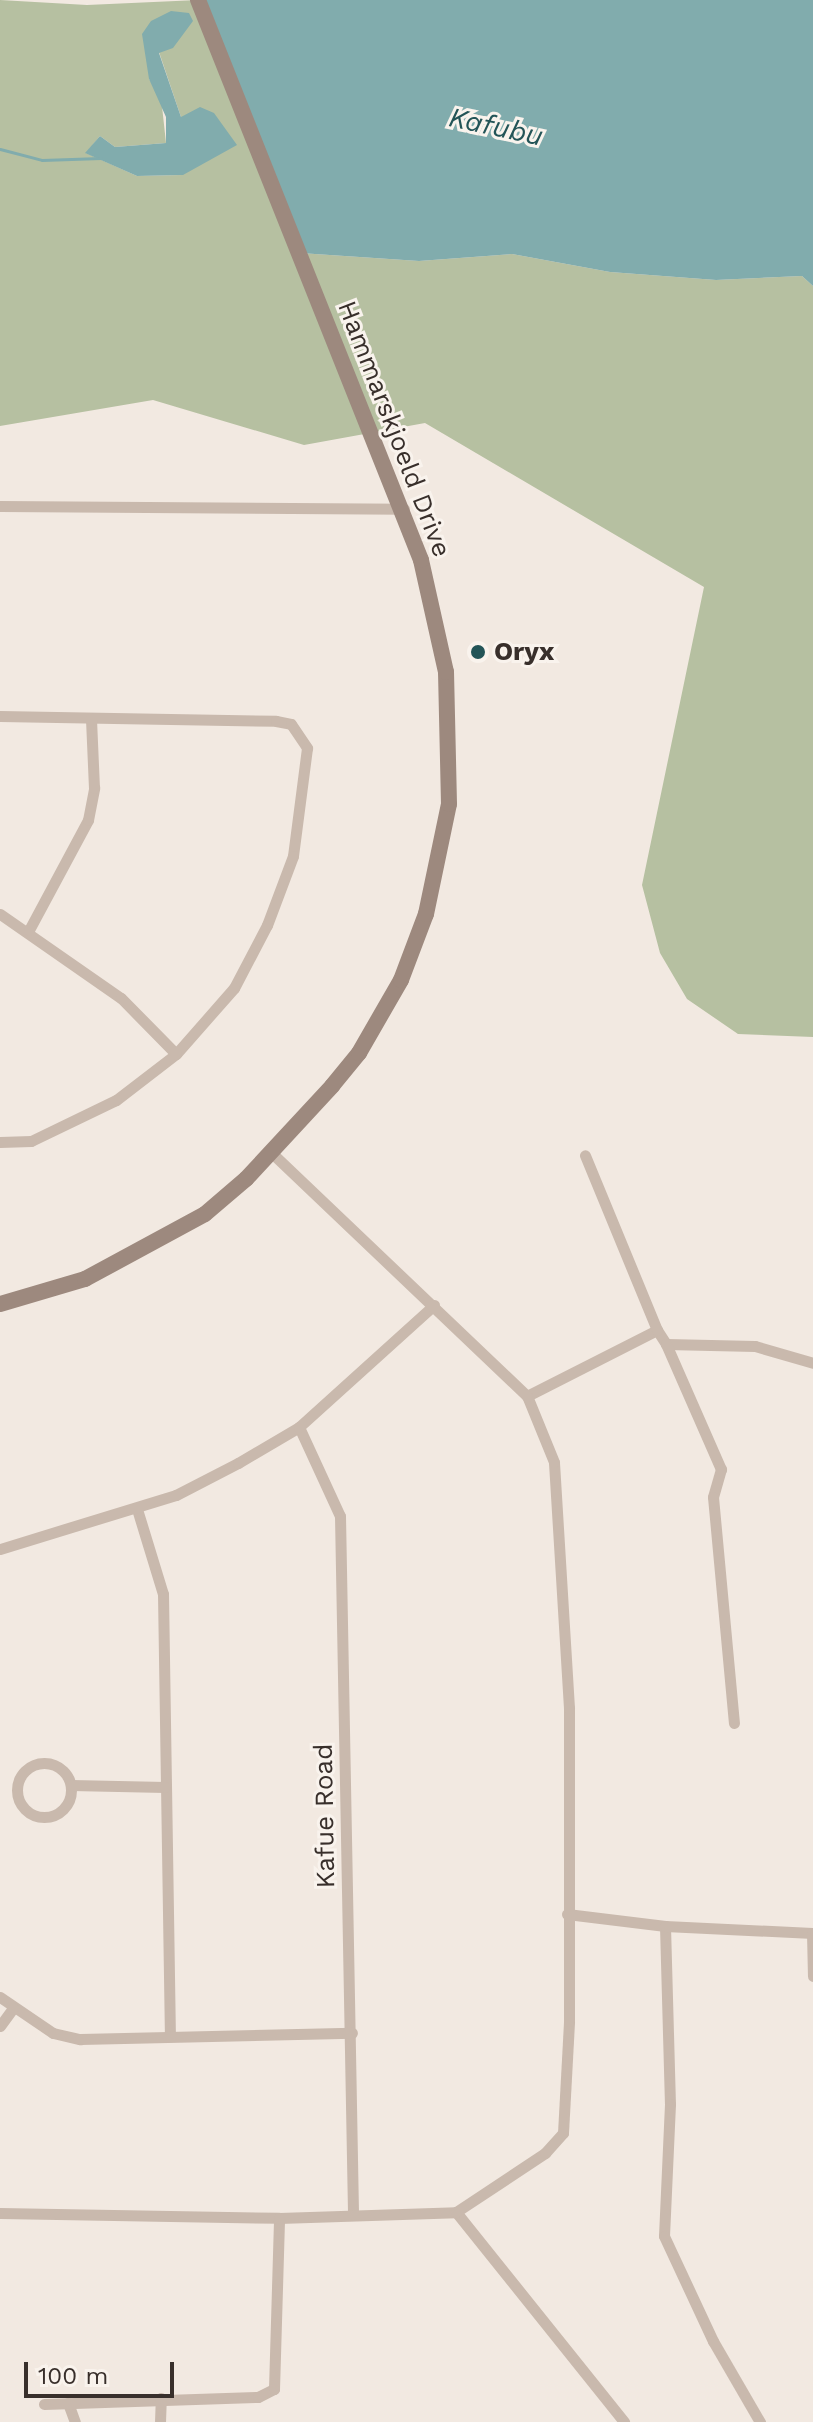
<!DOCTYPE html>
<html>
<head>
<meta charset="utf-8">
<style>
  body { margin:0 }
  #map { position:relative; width:813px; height:2422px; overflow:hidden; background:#f2e9e1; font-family:"Work Sans",sans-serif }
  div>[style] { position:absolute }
  .green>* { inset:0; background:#b6c0a1 }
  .water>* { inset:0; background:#81acad }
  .stream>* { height:3px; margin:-1.5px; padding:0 1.5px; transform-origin:1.5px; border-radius:1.5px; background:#81acad }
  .minor>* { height:11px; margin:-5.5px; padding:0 5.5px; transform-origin:5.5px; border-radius:5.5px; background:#c9b9ad }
  .minor>.ring { margin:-5.5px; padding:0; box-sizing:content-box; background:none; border:11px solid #c9b9ad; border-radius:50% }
  .secondary>* { height:16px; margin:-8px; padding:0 8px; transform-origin:8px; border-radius:8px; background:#9d897e }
  .dots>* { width:22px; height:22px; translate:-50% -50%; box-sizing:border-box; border:4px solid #f9f3ed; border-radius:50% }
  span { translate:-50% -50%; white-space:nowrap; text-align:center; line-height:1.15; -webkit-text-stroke:6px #f9f3ed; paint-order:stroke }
  .street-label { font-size:26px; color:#382f2b }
  .poi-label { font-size:26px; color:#382f2b; font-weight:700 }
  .left { translate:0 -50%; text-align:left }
  .water-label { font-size:28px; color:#235457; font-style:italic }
  .scale { position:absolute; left:24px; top:2362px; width:150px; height:36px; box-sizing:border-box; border:4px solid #382f2b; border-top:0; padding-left:10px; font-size:24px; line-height:28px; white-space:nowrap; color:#382f2b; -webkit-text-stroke:6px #f9f3ed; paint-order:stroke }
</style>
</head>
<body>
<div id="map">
  <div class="green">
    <div style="clip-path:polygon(evenodd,0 0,87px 5px,198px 0,300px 253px,419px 261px,512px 254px,610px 272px,716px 280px,802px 276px,813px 286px,813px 1037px,738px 1034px,687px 999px,660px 953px,642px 885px,704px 587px,425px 423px,304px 445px,153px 400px,0 426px,0 0,171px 11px,159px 52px,181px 117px,182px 175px,137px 176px,86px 153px,100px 136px,115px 147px,166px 143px,161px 97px,149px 79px,171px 11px)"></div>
  </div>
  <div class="water">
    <div style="clip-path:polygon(198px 0,813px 0,813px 286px,802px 276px,716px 280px,610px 272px,512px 254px,419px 261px,300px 253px)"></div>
    <div style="clip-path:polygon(171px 11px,189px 13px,193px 21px,173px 48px,159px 53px,181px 117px,200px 107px,214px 113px,237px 145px,183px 175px,137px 176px,85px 153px,100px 136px,115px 147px,166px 143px,166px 117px,149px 79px,142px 34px,151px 21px)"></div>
  </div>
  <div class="stream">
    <div style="left:0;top:149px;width:43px;rotate:14.7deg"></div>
    <div style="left:42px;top:160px;width:59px;rotate:-1.9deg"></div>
  </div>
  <div class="minor">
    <div style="left:0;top:506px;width:404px;rotate:0.4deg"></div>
    <div style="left:0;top:716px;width:276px;rotate:1deg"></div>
    <div style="left:276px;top:721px;width:15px;rotate:11deg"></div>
    <div style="left:291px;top:724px;width:29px;rotate:56deg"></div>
    <div style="left:307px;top:748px;width:109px;rotate:97.4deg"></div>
    <div style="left:293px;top:856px;width:74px;rotate:110.6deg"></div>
    <div style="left:267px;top:925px;width:71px;rotate:117.6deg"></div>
    <div style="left:234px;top:988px;width:88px;rotate:131.3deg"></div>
    <div style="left:176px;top:1054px;width:76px;rotate:142.5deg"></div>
    <div style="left:116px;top:1100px;width:94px;rotate:154.2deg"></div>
    <div style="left:31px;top:1141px;width:31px;rotate:178deg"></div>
    <div style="left:0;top:914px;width:147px;rotate:34.8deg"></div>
    <div style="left:121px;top:998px;width:78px;rotate:45.5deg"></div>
    <div style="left:29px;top:930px;width:125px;rotate:-61.8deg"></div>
    <div style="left:88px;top:820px;width:33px;rotate:-79deg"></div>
    <div style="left:94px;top:788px;width:70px;rotate:-92.5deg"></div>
    <div style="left:657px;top:1330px;width:17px;rotate:57deg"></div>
    <div style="left:666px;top:1344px;width:89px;rotate:1.3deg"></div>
    <div style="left:755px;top:1346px;width:60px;rotate:16.3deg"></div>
    <div style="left:666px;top:1344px;width:137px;rotate:66.3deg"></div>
    <div style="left:721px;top:1469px;width:29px;rotate:106deg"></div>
    <div style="left:713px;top:1497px;width:227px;rotate:84.7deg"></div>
    <div style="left:527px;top:1396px;width:146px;rotate:-26.9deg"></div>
    <div style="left:657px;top:1330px;width:189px;rotate:-112.4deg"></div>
    <div style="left:299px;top:1427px;width:98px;rotate:65.3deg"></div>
    <div style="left:340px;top:1516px;width:697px;rotate:88.93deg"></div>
    <div style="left:137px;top:1509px;width:89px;rotate:73deg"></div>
    <div style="left:163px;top:1594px;width:440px;rotate:89.1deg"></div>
    <div style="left:0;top:1549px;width:184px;rotate:-17.1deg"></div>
    <div style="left:176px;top:1495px;width:70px;rotate:-27.3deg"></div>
    <div style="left:238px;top:1463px;width:71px;rotate:-30.5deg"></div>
    <div style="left:299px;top:1427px;width:182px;rotate:-42.1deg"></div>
    <div class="ring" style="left:17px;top:1763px;width:43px;height:43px"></div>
    <div style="left:71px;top:1785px;width:94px;rotate:1.2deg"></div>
    <div style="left:567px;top:1914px;width:99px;rotate:7deg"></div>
    <div style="left:665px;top:1926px;width:178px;rotate:88.4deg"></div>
    <div style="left:670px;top:2104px;width:132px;rotate:92.6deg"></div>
    <div style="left:664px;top:2236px;width:116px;rotate:65deg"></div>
    <div style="left:713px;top:2341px;width:94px;rotate:59.9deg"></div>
    <div style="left:665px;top:1926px;width:148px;rotate:2.7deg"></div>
    <div style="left:812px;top:1933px;width:43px;rotate:88.7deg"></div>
    <div style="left:0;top:1997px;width:64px;rotate:34.2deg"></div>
    <div style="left:53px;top:2033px;width:28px;rotate:13deg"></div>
    <div style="left:80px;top:2039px;width:272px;rotate:-1.3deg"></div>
    <div style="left:0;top:2026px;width:22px;rotate:-54deg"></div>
    <div style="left:456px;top:2212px;width:269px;rotate:51.3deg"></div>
    <div style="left:0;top:2213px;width:279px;rotate:1deg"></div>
    <div style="left:279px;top:2218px;width:177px;rotate:-1.9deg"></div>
    <div style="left:456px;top:2212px;width:107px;rotate:-33.5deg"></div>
    <div style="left:545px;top:2153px;width:27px;rotate:-48deg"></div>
    <div style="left:563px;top:2133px;width:112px;rotate:-86.9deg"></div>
    <div style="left:569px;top:2021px;width:313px;rotate:-90deg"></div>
    <div style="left:569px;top:1708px;width:246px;rotate:-93.5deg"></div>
    <div style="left:554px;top:1462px;width:71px;rotate:-112.2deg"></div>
    <div style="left:527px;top:1396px;width:352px;rotate:-136.4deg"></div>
    <div style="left:68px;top:2403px;width:20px;rotate:70deg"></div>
    <div style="left:44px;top:2404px;width:214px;rotate:-1.9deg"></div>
    <div style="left:258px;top:2397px;width:18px;rotate:-27deg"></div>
    <div style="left:274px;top:2389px;width:171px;rotate:-88.3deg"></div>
    <div style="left:160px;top:2422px;width:24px;rotate:-88deg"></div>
  </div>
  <div class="secondary">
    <div style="left:0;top:1304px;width:89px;rotate:-16.4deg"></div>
    <div style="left:85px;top:1279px;width:136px;rotate:-28.4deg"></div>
    <div style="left:205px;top:1214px;width:54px;rotate:-40.5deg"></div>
    <div style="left:246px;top:1179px;width:127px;rotate:-47.2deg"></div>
    <div style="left:332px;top:1086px;width:43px;rotate:-50.7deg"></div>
    <div style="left:359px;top:1053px;width:84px;rotate:-60.1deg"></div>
    <div style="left:401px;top:980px;width:71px;rotate:-69.3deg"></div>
    <div style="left:426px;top:914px;width:112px;rotate:-78.2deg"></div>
    <div style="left:449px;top:804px;width:132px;rotate:-91.3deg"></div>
    <div style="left:446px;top:672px;width:115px;rotate:-102.6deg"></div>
    <div style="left:421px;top:560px;width:603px;rotate:-111.71deg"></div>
  </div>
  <div class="dots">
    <div style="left:478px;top:652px;background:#235457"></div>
  </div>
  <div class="street-label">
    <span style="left:394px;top:429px;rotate:69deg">Hammarskjoeld Drive</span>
    <span style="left:325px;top:1816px;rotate:-91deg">Kafue Road</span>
  </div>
  <div class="poi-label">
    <span class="left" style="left:494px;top:652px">Oryx</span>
  </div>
  <div class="water-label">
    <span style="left:496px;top:127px;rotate:12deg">Kafubu</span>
  </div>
  <div class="scale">100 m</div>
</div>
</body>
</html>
